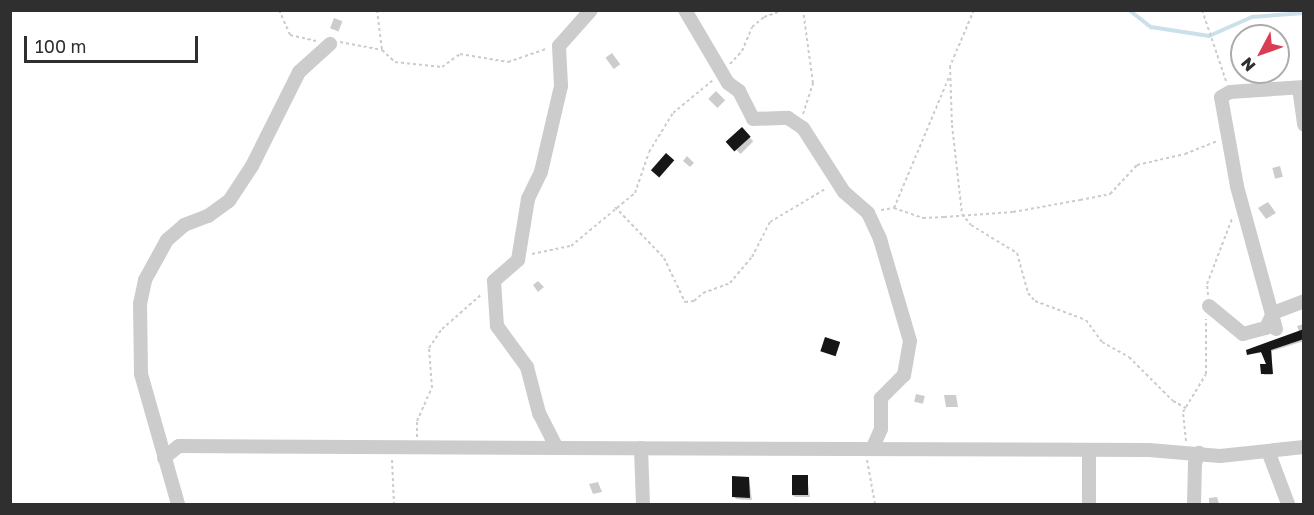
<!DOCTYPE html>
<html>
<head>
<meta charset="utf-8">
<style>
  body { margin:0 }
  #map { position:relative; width:1314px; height:515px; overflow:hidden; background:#fff; font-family:"Golos Text",sans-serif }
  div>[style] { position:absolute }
  .shadow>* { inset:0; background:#0003; transform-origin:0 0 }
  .stream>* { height:4px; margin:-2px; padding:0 2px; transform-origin:2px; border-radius:2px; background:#cbe0ea }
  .building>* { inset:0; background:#161616; transform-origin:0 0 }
  .path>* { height:2px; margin-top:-1px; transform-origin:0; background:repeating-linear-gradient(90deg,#ccc 0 3px,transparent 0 6px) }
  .street>* { height:14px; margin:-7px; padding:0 7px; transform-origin:7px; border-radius:7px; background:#ccc }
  span { translate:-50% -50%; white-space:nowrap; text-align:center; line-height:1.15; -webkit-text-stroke:6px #fff; paint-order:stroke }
  .frame { position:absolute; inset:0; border:12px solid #2f2f2f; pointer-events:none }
  .north { position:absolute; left:1230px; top:24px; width:60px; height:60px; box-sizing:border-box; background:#fff; border:2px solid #acacac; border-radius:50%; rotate:229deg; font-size:16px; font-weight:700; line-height:24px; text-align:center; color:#2f2f2f }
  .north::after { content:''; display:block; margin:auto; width:21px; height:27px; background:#da3d53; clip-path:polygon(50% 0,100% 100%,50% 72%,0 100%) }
  .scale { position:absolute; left:24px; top:36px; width:174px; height:27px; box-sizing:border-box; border:3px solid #2f2f2f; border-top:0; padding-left:8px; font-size:18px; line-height:21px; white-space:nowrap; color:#2f2f2f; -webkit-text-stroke:4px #fff; paint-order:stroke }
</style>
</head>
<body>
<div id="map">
  <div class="shadow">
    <div style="left:334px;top:18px;width:9px;height:11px;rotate:21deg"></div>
    <div style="left:612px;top:53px;width:14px;height:8px;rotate:54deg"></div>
    <div style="left:716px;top:91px;width:13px;height:11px;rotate:45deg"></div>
    <div style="left:742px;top:130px;width:16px;height:18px;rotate:45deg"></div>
    <div style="clip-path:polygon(687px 156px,694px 163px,690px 167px,683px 161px)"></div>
    <div style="left:1280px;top:166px;width:11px;height:8px;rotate:75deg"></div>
    <div style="clip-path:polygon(1268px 202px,1276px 213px,1266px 219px,1258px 208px)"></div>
    <div style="clip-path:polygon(538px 281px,544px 287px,538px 292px,533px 285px)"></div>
    <div style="clip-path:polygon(1304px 324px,1304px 341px,1272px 351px,1272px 375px,1264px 375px,1269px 365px,1263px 353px,1248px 354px,1299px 331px,1297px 326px)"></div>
    <div style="left:916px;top:394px;width:9px;height:8px;rotate:13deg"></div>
    <div style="clip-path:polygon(944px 395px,956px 395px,958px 407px,946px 407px)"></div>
    <div style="clip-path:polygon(807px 476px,810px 497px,795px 497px,792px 495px)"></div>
    <div style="clip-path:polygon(749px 478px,752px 500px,736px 499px,734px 496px)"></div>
    <div style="clip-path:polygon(598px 482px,602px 492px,593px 494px,589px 484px)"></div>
    <div style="clip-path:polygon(1209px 498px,1217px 497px,1219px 504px,1209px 504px)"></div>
  </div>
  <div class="stream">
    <div style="left:1129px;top:10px;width:28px;rotate:38deg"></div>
    <div style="left:1151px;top:27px;width:59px;rotate:8.8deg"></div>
    <div style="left:1209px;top:36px;width:47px;rotate:-23.8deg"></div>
    <div style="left:1252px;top:17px;width:52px;rotate:-4.4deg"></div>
  </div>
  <div class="building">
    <div style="left:742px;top:127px;width:13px;height:22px;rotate:48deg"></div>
    <div style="left:666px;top:153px;width:11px;height:23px;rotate:41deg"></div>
    <div style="clip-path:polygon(1304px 329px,1304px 339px,1271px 350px,1273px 374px,1261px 374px,1260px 364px,1266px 364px,1261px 352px,1247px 355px,1246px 350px)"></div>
    <div style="left:825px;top:337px;width:16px;height:15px;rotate:18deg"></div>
    <div style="left:808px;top:475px;width:20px;height:16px;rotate:90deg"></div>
    <div style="clip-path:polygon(732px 476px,749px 477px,750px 498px,732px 497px)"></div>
  </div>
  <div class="path">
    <div style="left:279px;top:10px;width:27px;rotate:66deg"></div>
    <div style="left:290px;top:35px;width:27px;rotate:13deg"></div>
    <div style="left:377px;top:10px;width:40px;rotate:82.9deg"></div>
    <div style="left:382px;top:50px;width:18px;rotate:43deg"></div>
    <div style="left:395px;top:62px;width:47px;rotate:6.1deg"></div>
    <div style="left:442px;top:67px;width:22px;rotate:-36deg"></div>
    <div style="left:460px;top:54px;width:49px;rotate:9.5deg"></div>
    <div style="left:508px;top:62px;width:40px;rotate:-18.9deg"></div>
    <div style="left:974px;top:10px;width:61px;rotate:113.2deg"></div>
    <div style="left:950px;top:66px;width:59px;rotate:88.1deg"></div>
    <div style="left:952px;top:125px;width:90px;rotate:83.6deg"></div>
    <div style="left:962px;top:214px;width:14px;rotate:51deg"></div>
    <div style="left:971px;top:225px;width:54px;rotate:31.3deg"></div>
    <div style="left:1017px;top:253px;width:41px;rotate:74.6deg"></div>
    <div style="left:1028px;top:293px;width:11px;rotate:49deg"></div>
    <div style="left:1035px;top:301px;width:54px;rotate:20.4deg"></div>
    <div style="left:1086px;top:320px;width:27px;rotate:54deg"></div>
    <div style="left:1102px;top:342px;width:31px;rotate:29deg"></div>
    <div style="left:1129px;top:357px;width:62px;rotate:45deg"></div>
    <div style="left:1173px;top:401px;width:15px;rotate:28deg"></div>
    <div style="left:1202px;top:10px;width:75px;rotate:71.3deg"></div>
    <div style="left:340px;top:42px;width:43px;rotate:10.8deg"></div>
    <div style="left:730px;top:64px;width:18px;rotate:-47deg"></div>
    <div style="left:742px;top:51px;width:26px;rotate:-67deg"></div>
    <div style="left:752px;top:27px;width:16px;rotate:-40deg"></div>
    <div style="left:764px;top:17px;width:21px;rotate:-19deg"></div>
    <div style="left:803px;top:114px;width:33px;rotate:-72deg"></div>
    <div style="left:813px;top:83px;width:74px;rotate:-97.8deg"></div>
    <div style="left:615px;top:207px;width:71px;rotate:46.1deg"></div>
    <div style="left:664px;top:258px;width:49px;rotate:64.5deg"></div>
    <div style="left:685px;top:302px;width:9px;rotate:-6deg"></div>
    <div style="left:694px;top:301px;width:12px;rotate:-42deg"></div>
    <div style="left:703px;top:293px;width:29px;rotate:-20deg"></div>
    <div style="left:730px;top:283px;width:34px;rotate:-50deg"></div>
    <div style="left:752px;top:257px;width:39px;rotate:-63deg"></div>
    <div style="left:770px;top:222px;width:66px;rotate:-30.8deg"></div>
    <div style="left:894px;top:208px;width:142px;rotate:-67.2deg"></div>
    <div style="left:881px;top:210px;width:13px;rotate:-9deg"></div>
    <div style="left:894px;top:208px;width:31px;rotate:19deg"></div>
    <div style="left:923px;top:218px;width:21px;rotate:-3deg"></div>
    <div style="left:944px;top:217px;width:69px;rotate:-4.1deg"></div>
    <div style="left:1013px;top:212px;width:68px;rotate:-10.2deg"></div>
    <div style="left:1080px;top:200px;width:31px;rotate:-11deg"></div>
    <div style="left:1110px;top:194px;width:40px;rotate:-47deg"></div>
    <div style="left:1137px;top:165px;width:49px;rotate:-12.9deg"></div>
    <div style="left:1185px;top:154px;width:35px;rotate:-22deg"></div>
    <div style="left:532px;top:254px;width:40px;rotate:-12deg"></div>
    <div style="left:571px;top:246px;width:83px;rotate:-39.6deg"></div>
    <div style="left:635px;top:193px;width:43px;rotate:-71.1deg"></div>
    <div style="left:649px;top:152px;width:46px;rotate:-58.4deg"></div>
    <div style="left:673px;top:113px;width:52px;rotate:-39.5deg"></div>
    <div style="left:1208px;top:295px;width:11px;rotate:-95deg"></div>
    <div style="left:1207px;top:284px;width:70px;rotate:-69deg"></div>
    <div style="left:417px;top:437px;width:16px;rotate:-90deg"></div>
    <div style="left:417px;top:421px;width:36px;rotate:-66deg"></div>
    <div style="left:432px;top:388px;width:40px;rotate:-94.3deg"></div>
    <div style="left:429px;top:348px;width:23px;rotate:-56deg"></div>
    <div style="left:442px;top:329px;width:53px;rotate:-41.2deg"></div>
    <div style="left:1186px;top:441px;width:29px;rotate:-96deg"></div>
    <div style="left:1183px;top:412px;width:44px;rotate:-58.8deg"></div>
    <div style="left:1206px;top:374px;width:55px;rotate:-90deg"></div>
    <div style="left:392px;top:460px;width:44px;rotate:87.4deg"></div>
    <div style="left:867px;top:460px;width:45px;rotate:79.7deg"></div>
  </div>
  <div class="street">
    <div style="left:591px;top:10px;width:48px;rotate:131.6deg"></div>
    <div style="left:559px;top:46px;width:40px;rotate:87.1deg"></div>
    <div style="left:561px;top:86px;width:88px;rotate:103.1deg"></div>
    <div style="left:541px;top:172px;width:30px;rotate:116deg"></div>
    <div style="left:528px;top:199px;width:62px;rotate:99.3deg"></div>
    <div style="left:518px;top:260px;width:32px;rotate:139deg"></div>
    <div style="left:494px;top:281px;width:45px;rotate:86.2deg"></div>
    <div style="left:497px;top:326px;width:51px;rotate:53.8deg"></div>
    <div style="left:527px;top:367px;width:48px;rotate:75.4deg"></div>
    <div style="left:539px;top:413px;width:39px;rotate:63deg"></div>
    <div style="left:557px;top:448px;width:592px;rotate:0.19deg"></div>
    <div style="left:1149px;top:450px;width:71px;rotate:4.8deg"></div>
    <div style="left:1220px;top:456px;width:84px;rotate:-6.1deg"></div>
    <div style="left:685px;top:10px;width:85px;rotate:59.5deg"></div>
    <div style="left:728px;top:83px;width:14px;rotate:36deg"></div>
    <div style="left:739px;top:91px;width:31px;rotate:63deg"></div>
    <div style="left:753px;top:119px;width:35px;rotate:-2deg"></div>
    <div style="left:788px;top:118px;width:18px;rotate:34deg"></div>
    <div style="left:803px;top:128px;width:76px;rotate:57.4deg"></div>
    <div style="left:844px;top:192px;width:32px;rotate:41deg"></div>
    <div style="left:868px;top:213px;width:29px;rotate:65deg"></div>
    <div style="left:880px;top:239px;width:106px;rotate:73.6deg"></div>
    <div style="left:910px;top:341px;width:35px;rotate:100deg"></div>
    <div style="left:904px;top:375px;width:33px;rotate:135deg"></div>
    <div style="left:881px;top:398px;width:31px;rotate:90deg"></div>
    <div style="left:881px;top:429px;width:22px;rotate:114deg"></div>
    <div style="left:1299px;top:88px;width:37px;rotate:82deg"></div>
    <div style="left:1209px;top:306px;width:44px;rotate:39.5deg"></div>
    <div style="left:1243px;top:334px;width:24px;rotate:-15deg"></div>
    <div style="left:1266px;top:328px;width:17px;rotate:-65deg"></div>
    <div style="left:1273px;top:313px;width:33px;rotate:-21deg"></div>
    <div style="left:1276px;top:329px;width:148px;rotate:-105.3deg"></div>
    <div style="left:1237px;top:186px;width:90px;rotate:-100.2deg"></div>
    <div style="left:1221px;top:97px;width:10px;rotate:-29deg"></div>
    <div style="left:1230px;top:92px;width:74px;rotate:-3.9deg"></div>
    <div style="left:641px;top:448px;width:56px;rotate:88deg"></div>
    <div style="left:1089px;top:450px;width:54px;rotate:90deg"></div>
    <div style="left:1268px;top:451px;width:57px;rotate:69.3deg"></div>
    <div style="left:164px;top:458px;width:19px;rotate:-39deg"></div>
    <div style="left:179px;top:446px;width:378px;rotate:0.3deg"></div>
    <div style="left:178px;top:504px;width:135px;rotate:-105.9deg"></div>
    <div style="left:141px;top:374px;width:70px;rotate:-90.8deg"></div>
    <div style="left:140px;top:304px;width:25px;rotate:-78deg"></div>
    <div style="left:145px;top:280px;width:46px;rotate:-61.2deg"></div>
    <div style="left:167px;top:240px;width:23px;rotate:-41deg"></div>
    <div style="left:184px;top:225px;width:26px;rotate:-21deg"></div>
    <div style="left:208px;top:216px;width:26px;rotate:-36deg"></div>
    <div style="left:229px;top:201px;width:42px;rotate:-56.7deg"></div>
    <div style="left:252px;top:166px;width:105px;rotate:-63.4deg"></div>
    <div style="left:299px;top:72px;width:42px;rotate:-42.1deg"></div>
    <div style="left:1194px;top:504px;width:41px;rotate:-88.6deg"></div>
    <div style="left:1195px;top:463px;width:11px;rotate:-68deg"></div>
  </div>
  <div class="frame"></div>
  <div class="north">N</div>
  <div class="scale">100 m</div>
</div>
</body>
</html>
